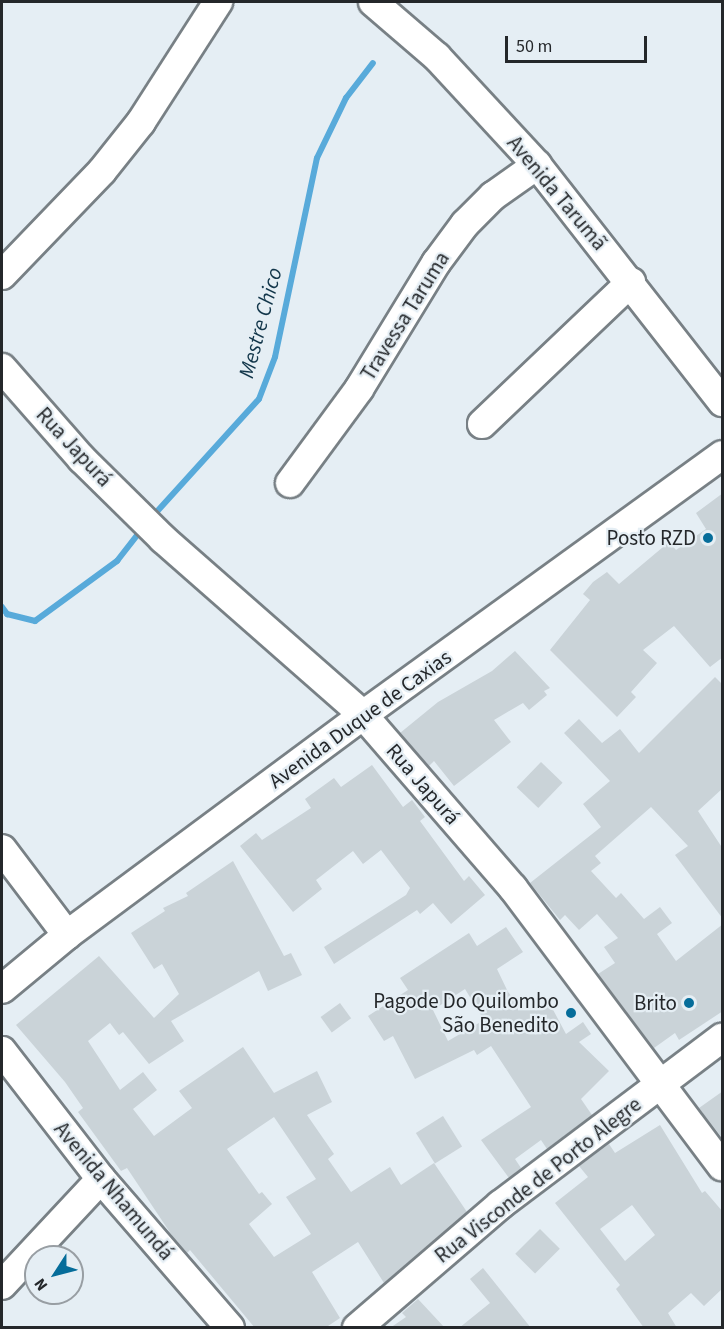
<!DOCTYPE html>
<html>
<head>
<meta charset="utf-8">
<style>
  body { margin:0 }
  #map { position:relative; width:724px; height:1329px; overflow:hidden; background:#e5eef4; font-family:"Source Sans 3",sans-serif }
  div>[style] { position:absolute }
  .stream>* { height:6px; margin:-3px; padding:0 3px; transform-origin:3px; border-radius:3px; background:#58aada }
  .building>* { inset:0; background:#cad3d8; transform-origin:0 0 }
  .roads { filter:drop-shadow(2px 0 #788085) drop-shadow(-2px 0 #788085) drop-shadow(0 2px #788085) drop-shadow(0 -2px #788085) }
  .minor>* { height:28px; margin:-14px; padding:0 14px; transform-origin:14px; border-radius:14px; background:#fff }
  .dots>* { width:16px; height:16px; translate:-50% -50%; box-sizing:border-box; border:3px solid #e5eef4; border-radius:50% }
  span { translate:-50% -50%; white-space:nowrap; text-align:center; line-height:1.15; -webkit-text-stroke:4.5px #e5eef4; paint-order:stroke }
  .street-label { font-size:21px; color:#24272a }
  .poi-label { font-size:21px; color:#24272a }
  .right { translate:-100% -50%; text-align:right }
  .water-label { font-size:22px; color:#12364a; font-style:italic }
  .frame { position:absolute; inset:0; border:3px solid #24272a; pointer-events:none }
  .north { position:absolute; left:24px; top:1245px; width:60px; height:60px; box-sizing:border-box; background:#e5eef4; border:2px solid #989ea3; border-radius:50%; rotate:234deg; font-size:16px; font-weight:700; line-height:24px; text-align:center; color:#24272a }
  .north::after { content:''; display:block; margin:auto; width:21px; height:27px; background:#066d9a; clip-path:polygon(50% 0,100% 100%,50% 72%,0 100%) }
  .scale { position:absolute; left:505px; top:36px; width:142px; height:27px; box-sizing:border-box; border:3px solid #24272a; border-top:0; padding-left:8px; font-size:18px; line-height:21px; white-space:nowrap; color:#24272a; -webkit-text-stroke:4px #e5eef4; paint-order:stroke }
</style>
</head>
<body>
<div id="map">
  <div class="stream">
    <div style="left:152px;top:517px;width:159px;rotate:-47.8deg"></div>
    <div style="left:259px;top:399px;width:45px;rotate:-69.1deg"></div>
    <div style="left:275px;top:357px;width:203px;rotate:-78.1deg"></div>
    <div style="left:317px;top:158px;width:67px;rotate:-64.2deg"></div>
    <div style="left:346px;top:98px;width:44px;rotate:-52.4deg"></div>
    <div style="left:2px;top:607px;width:9px;rotate:54deg"></div>
    <div style="left:7px;top:614px;width:29px;rotate:14deg"></div>
    <div style="left:35px;top:621px;width:102px;rotate:-36.2deg"></div>
    <div style="left:117px;top:561px;width:41px;rotate:-52deg"></div>
  </div>
  <div class="building">
    <div style="clip-path:polygon(723px 493px,723px 657px,710px 667px,674px 626px,643px 650px,657px 663px,631px 692px,636px 697px,617px 717px,550px 650px,590px 600px,583px 594px,593px 582px,607px 572px,619px 584px,669px 542px,676px 550px,706px 529px,696px 513px)"></div>
    <div style="clip-path:polygon(515px 651px,550px 688px,544px 691px,547px 695px,529px 710px,523px 703px,494px 720px,511px 742px,454px 786px,434px 761px,429px 766px,400px 733px,438px 702px,492px 671px)"></div>
    <div style="clip-path:polygon(715px 677px,723px 685px,723px 788px,698px 811px,723px 849px,723px 919px,675px 855px,688px 846px,651px 807px,595px 856px,601px 863px,591px 871px,616px 898px,621px 893px,644px 919px,660px 907px,672px 923px,657px 934px,676px 961px,723px 924px,723px 1011px,679px 1040px,675px 1033px,654px 1048px,598px 974px,615px 963px,604px 947px,618px 938px,597px 914px,579px 930px,565px 915px,560px 920px,530px 883px,601px 827px,583px 804px,610px 781px,564px 733px,579px 719px,602px 743px,620px 729px,639px 753px)"></div>
    <div style="left:541px;top:762px;width:30px;height:35px;rotate:44deg"></div>
    <div style="clip-path:polygon(372px 765px,403px 807px,412px 800px,425px 817px,420px 821px,464px 881px,469px 876px,485px 895px,451px 924px,433px 903px,420px 914px,417px 910px,334px 964px,324px 947px,406px 895px,410px 888px,381px 850px,363px 864px,353px 851px,316px 880px,322px 889px,293px 912px,240px 846px,256px 833px,262px 840px,311px 808px,305px 799px,334px 778px,341px 787px)"></div>
    <div style="clip-path:polygon(evenodd,233px 861px,284px 956px,291px 953px,302px 975px,268px 991px,259px 971px,171px 1021px,184px 1041px,149px 1064px,123px 1032px,119px 1035px,110px 1023px,88px 1041px,120px 1090px,143px 1072px,157px 1090px,133px 1109px,154px 1136px,192px 1108px,179px 1091px,243px 1047px,274px 1093px,317px 1071px,332px 1102px,307px 1115px,334px 1154px,328px 1159px,351px 1192px,390px 1167px,401px 1185px,434px 1163px,467px 1212px,384px 1283px,358px 1242px,312px 1272px,340px 1318px,325px 1328px,255px 1328px,190px 1250px,187px 1253px,173px 1237px,127px 1168px,121px 1171px,78px 1112px,83px 1108px,65px 1082px,16px 1025px,99px 956px,154px 1018px,179px 994px,162px 964px,154px 969px,131px 933px,165px 911px,163px 908px,188px 896px,186px 893px,233px 861px,274px 1117px,316px 1179px,286px 1197px,311px 1234px,274px 1257px,249px 1224px,272px 1204px,262px 1192px,259px 1194px,227px 1149px,274px 1117px)"></div>
    <div style="clip-path:polygon(evenodd,506px 927px,523px 952px,497px 969px,508px 992px,517px 1003px,529px 996px,538px 1010px,550px 1004px,566px 1034px,583px 1022px,591px 1034px,579px 1042px,609px 1071px,581px 1099px,592px 1115px,547px 1149px,541px 1140px,515px 1159px,521px 1168px,509px 1178px,481px 1140px,531px 1107px,491px 1046px,477px 1055px,474px 1050px,415px 1079px,393px 1036px,384px 1041px,368px 1016px,408px 990px,400px 978px,469px 933px,477px 946px,506px 927px,465px 989px,484px 1020px,448px 1041px,433px 1010px,465px 989px)"></div>
    <div style="left:340px;top:1003px;width:19px;height:24px;rotate:54deg"></div>
    <div style="clip-path:polygon(723px 1091px,723px 1139px,699px 1108px)"></div>
    <div style="left:443px;top:1116px;width:36px;height:32px;rotate:58deg"></div>
    <div style="clip-path:polygon(evenodd,660px 1125px,702px 1193px,705px 1191px,723px 1212px,723px 1288px,704px 1306px,691px 1293px,668px 1313px,677px 1328px,644px 1328px,616px 1289px,620px 1285px,555px 1203px,588px 1177px,579px 1166px,609px 1144px,615px 1153px,660px 1125px,632px 1205px,655px 1235px,625px 1261px,600px 1229px,632px 1205px)"></div>
    <div style="left:540px;top:1229px;width:28px;height:35px;rotate:45deg"></div>
    <div style="clip-path:polygon(483px 1268px,531px 1328px,459px 1328px,490px 1303px,470px 1279px)"></div>
    <div style="clip-path:polygon(418px 1299px,445px 1328px,390px 1328px,406px 1317px,402px 1313px)"></div>
  </div>
  <div class="roads">
    <div class="minor">
      <div style="left:373px;top:2px;width:84px;rotate:40.7deg"></div>
      <div style="left:437px;top:57px;width:147px;rotate:47.2deg"></div>
      <div style="left:537px;top:165px;width:301px;rotate:52deg"></div>
      <div style="left:2px;top:275px;width:144px;rotate:-46.1deg"></div>
      <div style="left:102px;top:171px;width:63px;rotate:-51.5deg"></div>
      <div style="left:141px;top:122px;width:143px;rotate:-57.3deg"></div>
      <div style="left:2px;top:368px;width:121px;rotate:48.7deg"></div>
      <div style="left:82px;top:459px;width:114px;rotate:44.6deg"></div>
      <div style="left:163px;top:539px;width:266px;rotate:41.3deg"></div>
      <div style="left:363px;top:715px;width:229px;rotate:49.1deg"></div>
      <div style="left:513px;top:888px;width:348px;rotate:53.1deg"></div>
      <div style="left:482px;top:424px;width:206px;rotate:-43.6deg"></div>
      <div style="left:290px;top:483px;width:117px;rotate:-53.7deg"></div>
      <div style="left:359px;top:389px;width:148px;rotate:-58.6deg"></div>
      <div style="left:436px;top:263px;width:49px;rotate:-53.4deg"></div>
      <div style="left:465px;top:224px;width:40px;rotate:-45deg"></div>
      <div style="left:493px;top:196px;width:54px;rotate:-35.2deg"></div>
      <div style="left:2px;top:849px;width:108px;rotate:52.9deg"></div>
      <div style="left:2px;top:989px;width:85px;rotate:-39.7deg"></div>
      <div style="left:67px;top:935px;width:369px;rotate:-36.6deg"></div>
      <div style="left:363px;top:715px;width:443px;rotate:-35.9deg"></div>
      <div style="left:2px;top:1051px;width:162px;rotate:52.3deg"></div>
      <div style="left:101px;top:1179px;width:197px;rotate:49.1deg"></div>
      <div style="left:2px;top:1285px;width:145px;rotate:-47deg"></div>
      <div style="left:357px;top:1328px;width:189px;rotate:-40.7deg"></div>
      <div style="left:500px;top:1205px;width:278px;rotate:-37deg"></div>
    </div>
  </div>
  <div class="dots">
    <div style="left:708px;top:538px;background:#066d9a"></div>
    <div style="left:689px;top:1003px;background:#066d9a"></div>
    <div style="left:571px;top:1013px;background:#066d9a"></div>
  </div>
  <div class="street-label">
    <span style="left:557px;top:193px;rotate:50deg">Avenida Tarumã</span>
    <span style="left:405px;top:316px;rotate:-58deg">Travessa Taruma</span>
    <span style="left:74px;top:447px;rotate:47deg">Rua Japurá</span>
    <span style="left:360px;top:719px;rotate:-36deg">Avenida Duque de Caxias</span>
    <span style="left:423px;top:784px;rotate:49deg">Rua Japurá</span>
    <span style="left:538px;top:1180px;rotate:-38deg">Rua Visconde de Porto Alegre</span>
    <span style="left:114px;top:1191px;rotate:50deg">Avenida Nhamundá</span>
  </div>
  <div class="poi-label">
    <span class="right" style="left:696px;top:538px">Posto RZD</span>
    <span class="right" style="left:559px;top:1013px">Pagode Do Quilombo<br>São Benedito</span>
    <span class="right" style="left:677px;top:1003px">Brito</span>
  </div>
  <div class="water-label">
    <span style="left:261px;top:323px;rotate:-75deg">Mestre Chico</span>
  </div>
  <div class="frame"></div>
  <div class="north">N</div>
  <div class="scale">50 m</div>
</div>
</body>
</html>
